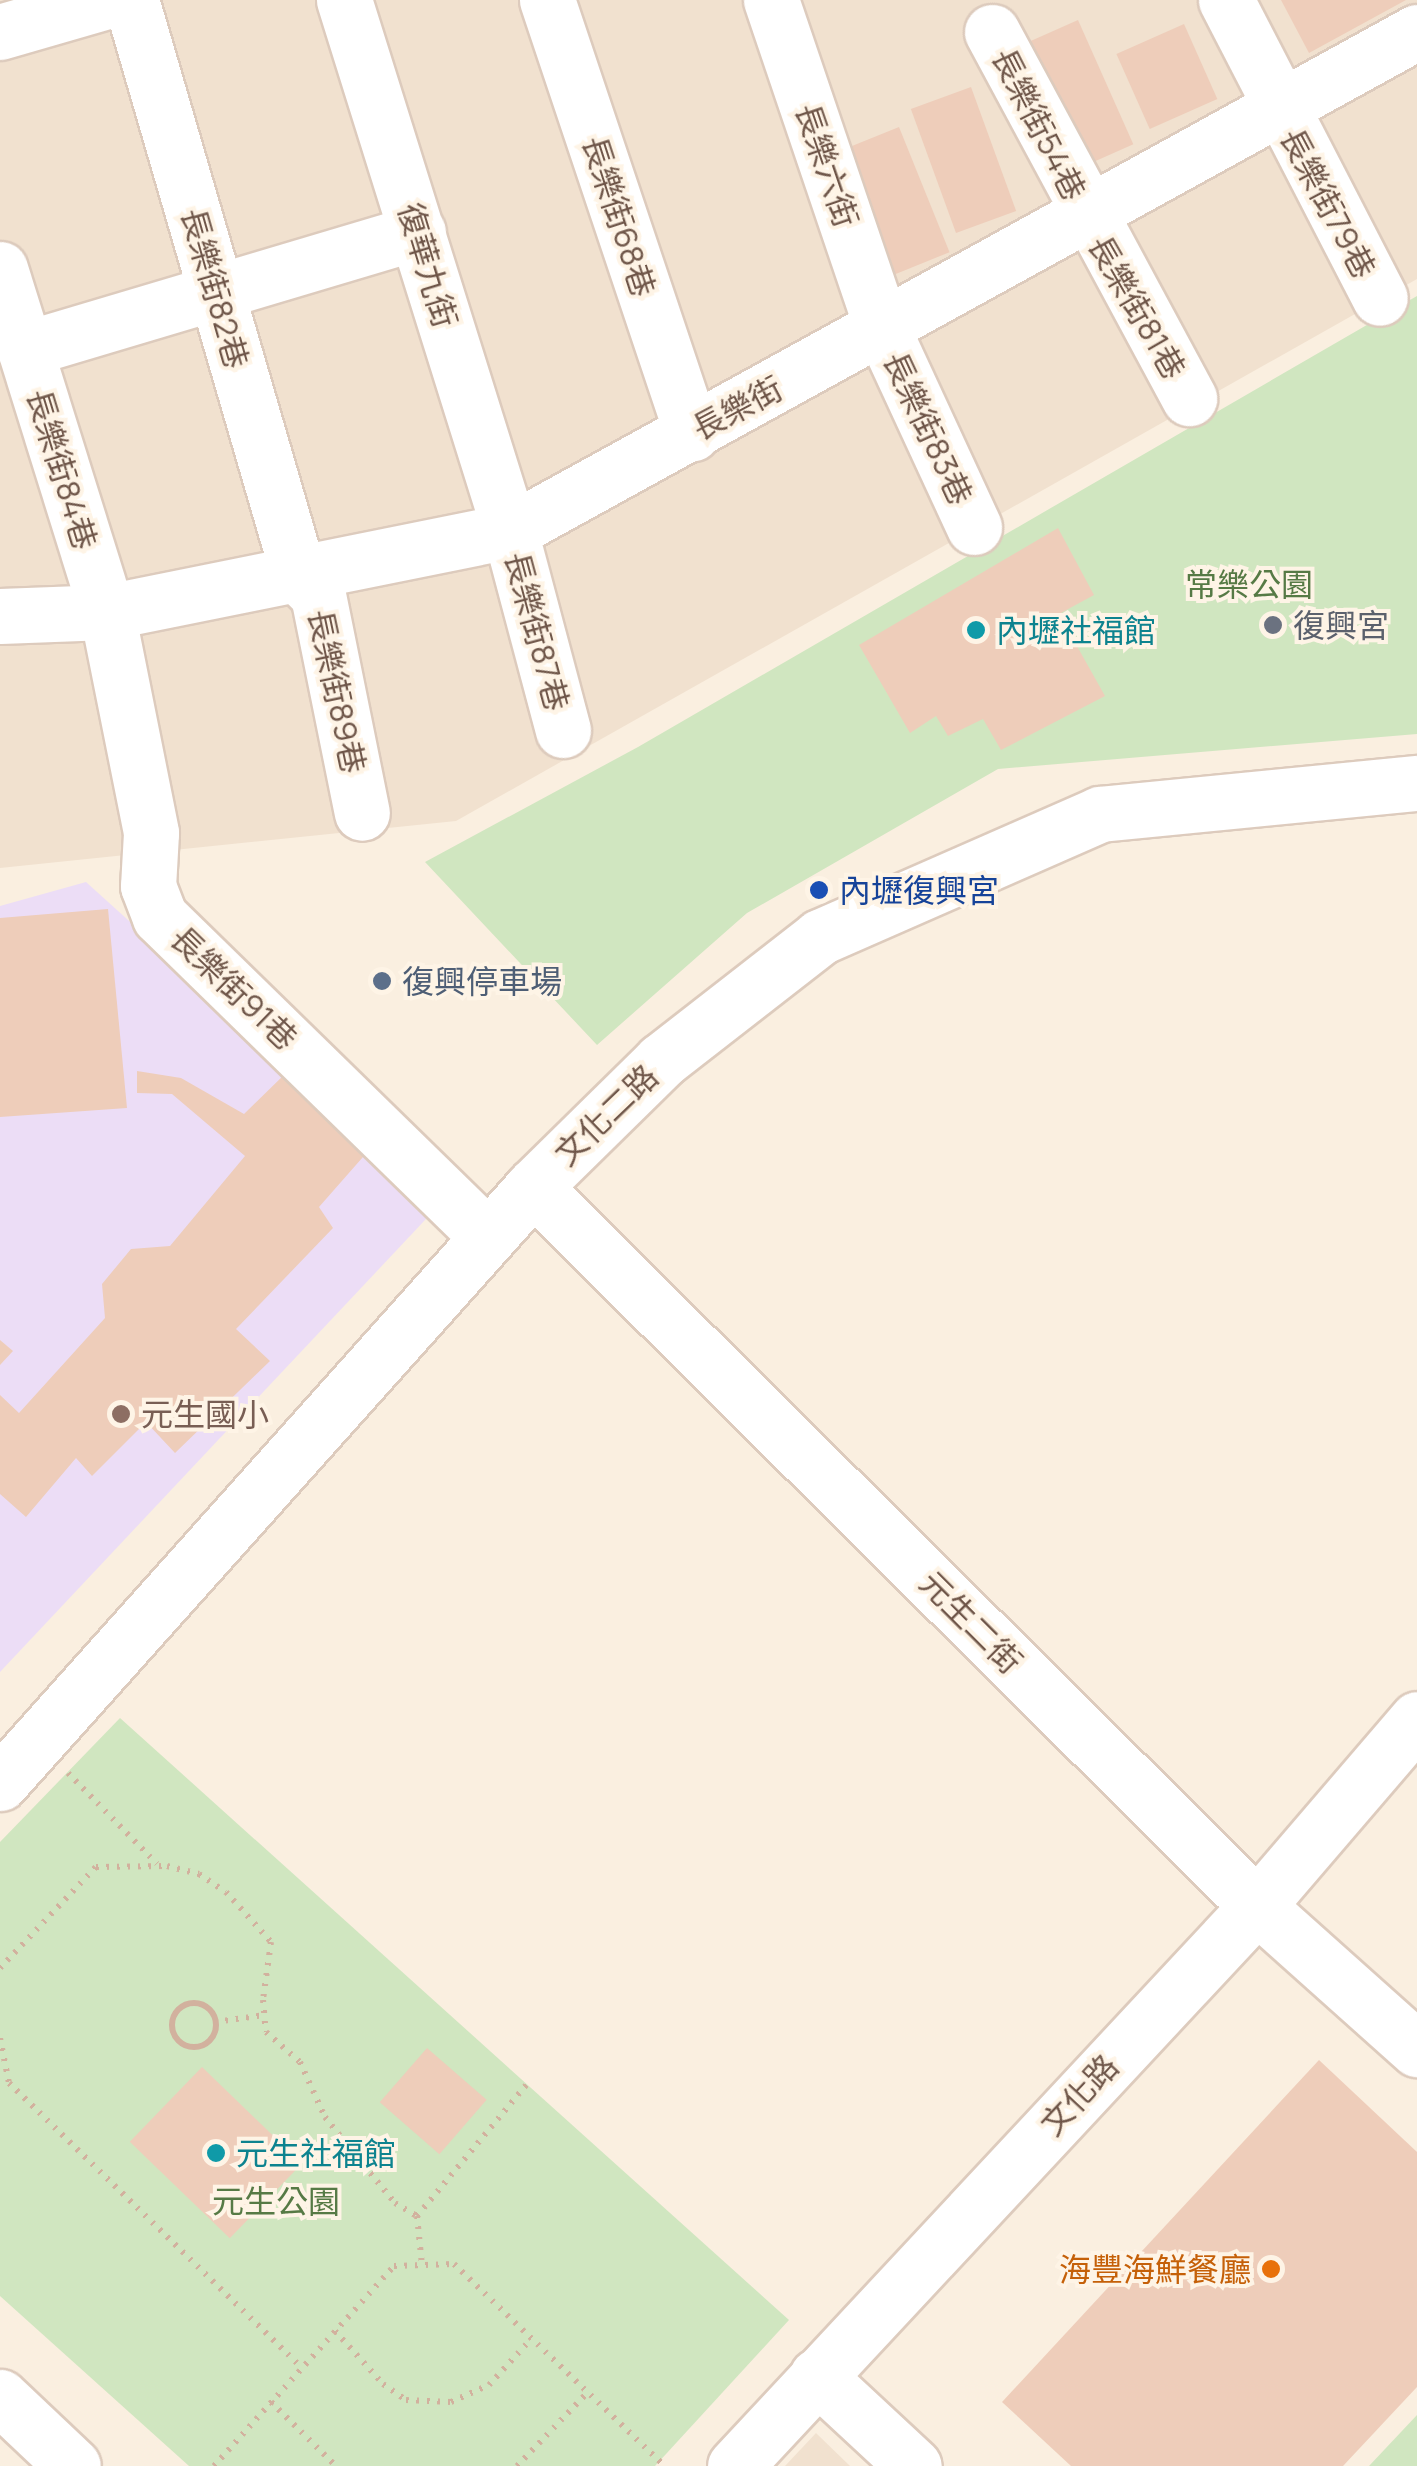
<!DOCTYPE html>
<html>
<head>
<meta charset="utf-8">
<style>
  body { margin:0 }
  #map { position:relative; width:1417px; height:2466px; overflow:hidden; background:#faefe0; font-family:Manrope,"Noto Sans TC",sans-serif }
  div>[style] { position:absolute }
  .residential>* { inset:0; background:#f1e1cf }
  .education>* { inset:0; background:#ecddf6 }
  .green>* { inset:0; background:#d0e6c0 }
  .building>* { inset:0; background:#eecdba; transform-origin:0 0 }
  .path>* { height:6px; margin-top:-3px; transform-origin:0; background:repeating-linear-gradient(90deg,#d2b19e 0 2.5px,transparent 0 10.5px) }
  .path>.ring { margin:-3px; padding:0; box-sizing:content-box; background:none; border:6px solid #d2b19e; border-radius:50% }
  .roads { filter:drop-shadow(2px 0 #ddcbbd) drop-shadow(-2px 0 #ddcbbd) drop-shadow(0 2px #ddcbbd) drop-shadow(0 -2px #ddcbbd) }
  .minor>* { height:55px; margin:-27.5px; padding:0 27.5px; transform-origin:27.5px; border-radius:27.5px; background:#fff }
  .dots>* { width:28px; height:28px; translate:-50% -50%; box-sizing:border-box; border:5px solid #fef4e6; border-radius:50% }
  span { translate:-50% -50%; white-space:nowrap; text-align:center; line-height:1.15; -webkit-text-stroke:8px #fef4e6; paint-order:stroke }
  .street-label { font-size:32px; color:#6f5649 }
  .park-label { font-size:32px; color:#567a45 }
  .worship-label { font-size:32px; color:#5b616d }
  .left { translate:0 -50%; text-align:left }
  .culture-label { font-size:32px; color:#0d838f }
  .transit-label { font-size:32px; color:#164399 }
  .service-label { font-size:32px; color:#4e5e75 }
  .education-label { font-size:32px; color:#785e54 }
  .food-label { font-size:32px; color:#c56008 }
  .right { translate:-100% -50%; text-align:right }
</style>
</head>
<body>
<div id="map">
  <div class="residential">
    <div style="clip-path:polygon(0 0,1417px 0,1417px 279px,456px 821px,0 868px)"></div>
    <div style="clip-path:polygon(816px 2433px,850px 2466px,785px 2466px)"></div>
  </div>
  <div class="education">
    <div style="clip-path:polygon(86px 882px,441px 1203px,0 1672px,0 906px)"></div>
  </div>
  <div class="green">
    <div style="clip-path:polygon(1417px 296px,1417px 734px,998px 769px,747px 913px,597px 1045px,425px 862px,638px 747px)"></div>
    <div style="clip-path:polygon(120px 1718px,789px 2320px,655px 2466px,189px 2466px,0 2296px,0 1842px)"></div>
    <div style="clip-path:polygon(1417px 2415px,1417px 2466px,1369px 2466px)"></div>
  </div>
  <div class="building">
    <div style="clip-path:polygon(1281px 0,1406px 0,1309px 53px)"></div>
    <div style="left:1078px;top:20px;width:136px;height:61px;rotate:66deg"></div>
    <div style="left:1184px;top:24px;width:82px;height:74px;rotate:66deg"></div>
    <div style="left:971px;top:87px;width:132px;height:64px;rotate:70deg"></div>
    <div style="left:899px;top:127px;width:135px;height:62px;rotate:68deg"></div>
    <div style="clip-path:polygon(1058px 528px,1094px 595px,1059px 614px,1105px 696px,1001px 750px,983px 719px,948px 736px,936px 716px,910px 733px,859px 645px)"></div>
    <div style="clip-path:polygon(108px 909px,127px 1108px,0 1117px,0 918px)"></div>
    <div style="clip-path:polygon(137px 1071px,181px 1078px,244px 1114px,287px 1072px,370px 1149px,319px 1207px,333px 1228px,236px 1329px,270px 1361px,175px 1453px,146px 1422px,92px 1476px,76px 1458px,26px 1517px,0 1494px,0 1395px,19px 1413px,105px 1318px,102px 1284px,131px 1249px,170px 1246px,245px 1156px,172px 1094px,137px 1093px)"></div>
    <div style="clip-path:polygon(0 1340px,13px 1351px,0 1365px)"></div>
    <div style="left:427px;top:2048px;width:79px;height:72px;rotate:41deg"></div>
    <div style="clip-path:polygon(1319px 2060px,1417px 2152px,1417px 2387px,1343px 2466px,1071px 2466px,1002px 2402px)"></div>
    <div style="left:202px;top:2067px;width:139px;height:104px;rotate:44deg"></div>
  </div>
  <div class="path">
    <div style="left:68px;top:1773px;width:127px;rotate:45.6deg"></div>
    <div style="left:0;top:1968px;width:139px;rotate:-46.5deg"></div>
    <div style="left:96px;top:1867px;width:71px;rotate:-0.8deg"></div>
    <div style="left:167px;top:1866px;width:33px;rotate:14deg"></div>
    <div style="left:199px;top:1874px;width:32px;rotate:34deg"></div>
    <div style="left:226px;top:1892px;width:67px;rotate:48deg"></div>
    <div style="left:271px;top:1942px;width:59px;rotate:97.9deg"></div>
    <div style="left:263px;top:2000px;width:32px;rotate:85deg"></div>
    <div style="left:266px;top:2032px;width:45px;rotate:41.4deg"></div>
    <div style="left:300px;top:2062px;width:60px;rotate:65.6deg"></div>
    <div style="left:325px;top:2117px;width:51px;rotate:51.3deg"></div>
    <div style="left:357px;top:2157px;width:60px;rotate:50.4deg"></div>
    <div style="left:395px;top:2203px;width:26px;rotate:31deg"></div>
    <div style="left:417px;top:2216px;width:49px;rotate:84.2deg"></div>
    <div class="ring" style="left:172px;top:2003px;width:38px;height:38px"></div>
    <div style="left:215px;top:2022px;width:50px;rotate:-8deg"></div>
    <div style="left:0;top:2038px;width:46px;rotate:78.7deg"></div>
    <div style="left:9px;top:2083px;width:409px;rotate:44.2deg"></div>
    <div style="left:417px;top:2216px;width:172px;rotate:-50.2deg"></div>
    <div style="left:335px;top:2331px;width:72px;rotate:47.8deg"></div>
    <div style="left:383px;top:2384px;width:28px;rotate:35deg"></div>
    <div style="left:406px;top:2400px;width:45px;rotate:2.5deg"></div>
    <div style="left:451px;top:2402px;width:42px;rotate:-24.1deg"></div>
    <div style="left:489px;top:2385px;width:62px;rotate:-47.6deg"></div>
    <div style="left:271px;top:2402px;width:91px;rotate:44.6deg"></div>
    <div style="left:214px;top:2466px;width:269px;rotate:-48deg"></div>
    <div style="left:394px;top:2266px;width:60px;rotate:-1.9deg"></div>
    <div style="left:454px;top:2264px;width:292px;rotate:43.8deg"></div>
    <div style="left:517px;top:2466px;width:101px;rotate:-46.2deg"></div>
  </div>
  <div class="roads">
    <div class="minor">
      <div style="left:131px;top:0;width:600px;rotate:73.74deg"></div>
      <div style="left:299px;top:576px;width:27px;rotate:45deg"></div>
      <div style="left:318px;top:595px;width:222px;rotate:78.6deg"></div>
      <div style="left:344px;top:0;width:556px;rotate:72.64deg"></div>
      <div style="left:510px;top:531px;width:206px;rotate:75.1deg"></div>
      <div style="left:547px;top:0;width:457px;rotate:71.5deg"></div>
      <div style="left:771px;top:0;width:348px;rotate:71.3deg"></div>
      <div style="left:883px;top:330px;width:217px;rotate:65.2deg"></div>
      <div style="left:1226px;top:0;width:335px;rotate:62.7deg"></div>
      <div style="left:0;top:32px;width:115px;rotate:-16.2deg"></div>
      <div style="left:992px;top:32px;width:416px;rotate:61.7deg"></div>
      <div style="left:0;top:269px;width:359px;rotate:72.7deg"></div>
      <div style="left:107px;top:612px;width:225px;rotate:78.7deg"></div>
      <div style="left:151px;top:833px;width:53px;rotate:93.2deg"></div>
      <div style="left:148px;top:886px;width:33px;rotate:69deg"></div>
      <div style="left:160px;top:917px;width:457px;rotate:44.3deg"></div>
      <div style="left:25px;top:349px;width:410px;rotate:-16.6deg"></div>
      <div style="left:0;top:616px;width:107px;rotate:-2.1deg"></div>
      <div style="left:107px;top:612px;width:411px;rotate:-11.4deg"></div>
      <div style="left:510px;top:531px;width:1035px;rotate:-28.82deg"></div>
      <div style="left:533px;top:1187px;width:1020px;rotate:44.8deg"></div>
      <div style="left:1257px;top:1906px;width:215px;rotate:41.8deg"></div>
      <div style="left:0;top:1783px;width:800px;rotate:-48.19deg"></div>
      <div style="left:533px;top:1187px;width:180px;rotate:-44.5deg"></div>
      <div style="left:661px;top:1061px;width:202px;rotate:-37.9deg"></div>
      <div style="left:820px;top:937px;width:306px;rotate:-23.7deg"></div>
      <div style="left:1100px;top:814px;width:319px;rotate:-5.6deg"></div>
      <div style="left:817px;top:2376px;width:132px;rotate:42.9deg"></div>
      <div style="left:0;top:2397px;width:100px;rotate:43.4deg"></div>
      <div style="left:735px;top:2466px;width:766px;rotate:-47.01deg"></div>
      <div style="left:1257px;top:1906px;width:246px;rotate:-49.4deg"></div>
    </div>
  </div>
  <div class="dots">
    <div style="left:1273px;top:625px;background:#6b7280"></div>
    <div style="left:976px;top:630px;background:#0f9aa8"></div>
    <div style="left:819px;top:890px;background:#1a4fb4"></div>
    <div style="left:382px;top:981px;background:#5c6f8a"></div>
    <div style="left:121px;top:1414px;background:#8d6e63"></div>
    <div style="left:216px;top:2153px;background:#0f9aa8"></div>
    <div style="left:1271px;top:2269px;background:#e8710a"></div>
  </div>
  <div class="street-label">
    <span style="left:1039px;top:124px;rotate:63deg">長樂街54巷</span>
    <span style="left:827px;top:165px;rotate:71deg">長樂六街</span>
    <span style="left:1328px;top:203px;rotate:62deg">長樂街79巷</span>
    <span style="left:619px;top:216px;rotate:72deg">長樂街68巷</span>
    <span style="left:428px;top:265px;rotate:73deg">復華九街</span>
    <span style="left:215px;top:288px;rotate:74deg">長樂街82巷</span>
    <span style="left:1137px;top:307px;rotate:60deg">長樂街81巷</span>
    <span style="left:737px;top:408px;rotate:-28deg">長樂街</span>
    <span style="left:928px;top:428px;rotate:65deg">長樂街83巷</span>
    <span style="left:62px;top:469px;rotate:73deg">長樂街84巷</span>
    <span style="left:537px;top:631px;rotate:75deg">長樂街87巷</span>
    <span style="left:337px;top:691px;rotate:78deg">長樂街89巷</span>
    <span style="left:234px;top:988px;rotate:44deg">長樂街91巷</span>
    <span style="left:606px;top:1115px;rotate:-44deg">文化二路</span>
    <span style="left:971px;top:1622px;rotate:45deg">元生二街</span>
    <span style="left:1079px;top:2095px;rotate:-47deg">文化路</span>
  </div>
  <div class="park-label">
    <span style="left:1249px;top:584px">常樂公園</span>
    <span style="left:276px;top:2201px">元生公園</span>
  </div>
  <div class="worship-label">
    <span class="left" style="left:1293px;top:625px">復興宮</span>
  </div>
  <div class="culture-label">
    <span class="left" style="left:996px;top:630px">內壢社福館</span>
    <span class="left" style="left:236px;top:2153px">元生社福館</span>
  </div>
  <div class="transit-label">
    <span class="left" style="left:839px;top:890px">內壢復興宮</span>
  </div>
  <div class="service-label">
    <span class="left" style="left:402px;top:981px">復興停車場</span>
  </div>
  <div class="education-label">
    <span class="left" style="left:141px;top:1414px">元生國小</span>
  </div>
  <div class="food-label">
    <span class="right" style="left:1251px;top:2269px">海豐海鮮餐廳</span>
  </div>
</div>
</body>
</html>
